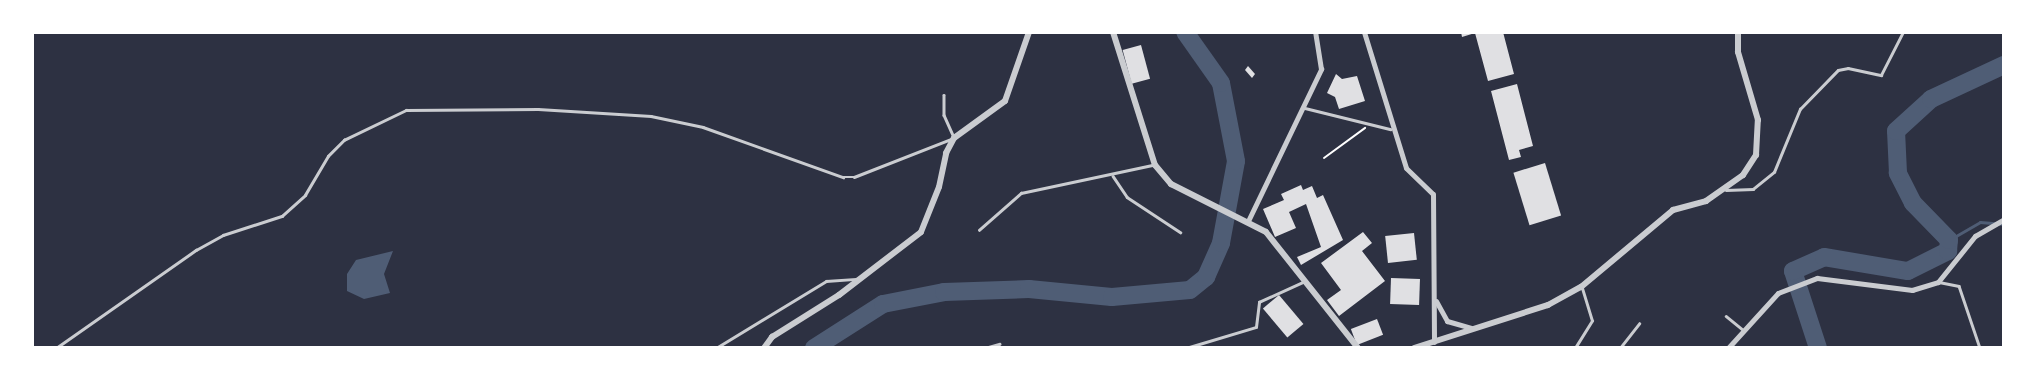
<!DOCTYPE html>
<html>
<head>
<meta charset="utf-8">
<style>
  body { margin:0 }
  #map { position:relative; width:2036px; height:380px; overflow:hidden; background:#2d3142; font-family:"Nunito Sans",sans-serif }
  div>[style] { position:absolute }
  .water>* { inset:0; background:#4f5d75 }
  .stream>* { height:3px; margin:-1.5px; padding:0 1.5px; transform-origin:1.5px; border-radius:1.5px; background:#4f5d75 }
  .river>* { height:18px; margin:-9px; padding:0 9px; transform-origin:9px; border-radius:9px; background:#4f5d75 }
  .building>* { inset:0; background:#e0e0e3; transform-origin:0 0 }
  .path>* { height:2px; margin:-1px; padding:0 1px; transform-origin:1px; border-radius:1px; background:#fff }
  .service>* { height:2.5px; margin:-1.25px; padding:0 1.25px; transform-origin:1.25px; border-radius:1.25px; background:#caccd0 }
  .minor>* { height:5px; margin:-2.5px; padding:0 2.5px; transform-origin:2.5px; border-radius:2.5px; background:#caccd0 }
  .tertiary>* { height:6px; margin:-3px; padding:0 3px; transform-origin:3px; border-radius:3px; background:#caccd0 }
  span { translate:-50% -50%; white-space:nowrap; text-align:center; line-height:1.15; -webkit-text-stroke:4px #fff; paint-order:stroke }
  .frame { position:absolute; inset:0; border:34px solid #fff; pointer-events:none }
</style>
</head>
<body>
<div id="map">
  <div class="water">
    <div style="clip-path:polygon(393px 251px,384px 274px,390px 293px,364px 299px,347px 291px,347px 274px,356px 260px)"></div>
  </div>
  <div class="stream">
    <div style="left:1949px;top:240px;width:36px;rotate:-30deg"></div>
    <div style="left:1980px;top:222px;width:24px;rotate:5deg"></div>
  </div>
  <div class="river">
    <div style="left:814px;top:348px;width:82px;rotate:-32.5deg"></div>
    <div style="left:883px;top:304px;width:62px;rotate:-11.1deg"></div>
    <div style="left:944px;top:292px;width:85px;rotate:-2deg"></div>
    <div style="left:1029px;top:289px;width:83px;rotate:5.5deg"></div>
    <div style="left:1112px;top:297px;width:78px;rotate:-5.1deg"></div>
    <div style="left:1190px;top:290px;width:21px;rotate:-39deg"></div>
    <div style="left:1206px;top:277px;width:37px;rotate:-66deg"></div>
    <div style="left:1221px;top:243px;width:83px;rotate:-79.6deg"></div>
    <div style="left:1236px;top:161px;width:79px;rotate:-100.9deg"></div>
    <div style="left:1221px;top:83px;width:62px;rotate:-125.2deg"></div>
    <div style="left:1818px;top:348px;width:81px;rotate:-108deg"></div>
    <div style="left:1793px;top:271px;width:34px;rotate:-24deg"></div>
    <div style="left:1824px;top:257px;width:85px;rotate:9.5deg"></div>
    <div style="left:1908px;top:271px;width:45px;rotate:-26.6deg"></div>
    <div style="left:1948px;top:251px;width:11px;rotate:-85deg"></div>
    <div style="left:1949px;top:240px;width:52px;rotate:-134.2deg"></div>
    <div style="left:1913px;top:203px;width:34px;rotate:-117deg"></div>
    <div style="left:1898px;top:173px;width:42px;rotate:-92.7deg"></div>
    <div style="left:1896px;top:131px;width:47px;rotate:-42.4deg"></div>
    <div style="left:1931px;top:99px;width:81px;rotate:-25deg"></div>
  </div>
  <div class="building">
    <div style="clip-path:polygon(1461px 32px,1503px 32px,1514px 74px,1488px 81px,1475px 33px,1462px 37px)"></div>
    <div style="left:1141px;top:45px;width:35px;height:19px;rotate:75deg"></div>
    <div style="clip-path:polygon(1248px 66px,1255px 74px,1252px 78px,1245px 70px)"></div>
    <div style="clip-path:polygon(1336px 74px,1342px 79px,1357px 76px,1365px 101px,1339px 109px,1335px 97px,1327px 93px)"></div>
    <div style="clip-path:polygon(1517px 84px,1533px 146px,1519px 150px,1521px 157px,1509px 160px,1491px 91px)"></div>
    <div style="left:1545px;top:163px;width:55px;height:33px;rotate:73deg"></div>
    <div style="clip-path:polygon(1301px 185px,1303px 190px,1312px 186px,1317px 198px,1323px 195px,1343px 240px,1301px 265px,1297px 257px,1321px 247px,1306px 204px,1289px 212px,1296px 228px,1275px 237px,1263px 209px,1284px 200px,1281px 194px)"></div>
    <div style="clip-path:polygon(1363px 232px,1372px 243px,1362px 251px,1385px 281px,1339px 316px,1327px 300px,1341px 290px,1321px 263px)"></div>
    <div style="left:1414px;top:233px;width:27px;height:29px;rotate:84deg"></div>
    <div style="left:1391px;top:278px;width:29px;height:26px;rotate:2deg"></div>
    <div style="left:1279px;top:295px;width:38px;height:21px;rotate:50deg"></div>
    <div style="left:1377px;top:319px;width:17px;height:28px;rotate:69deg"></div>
  </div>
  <div class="path">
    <div style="left:1324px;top:158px;width:51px;rotate:-36.2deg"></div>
  </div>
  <div class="service">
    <div style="left:944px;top:95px;width:20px;rotate:90deg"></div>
    <div style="left:944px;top:115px;width:24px;rotate:66deg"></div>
    <div style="left:1305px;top:108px;width:88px;rotate:13.9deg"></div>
    <div style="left:1113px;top:176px;width:25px;rotate:56deg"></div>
    <div style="left:1127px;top:197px;width:64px;rotate:33.4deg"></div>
    <div style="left:1726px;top:190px;width:27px;rotate:-2deg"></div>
    <div style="left:1753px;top:189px;width:27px;rotate:-39deg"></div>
    <div style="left:1774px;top:172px;width:68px;rotate:-67.6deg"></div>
    <div style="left:1800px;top:109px;width:54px;rotate:-45.7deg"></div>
    <div style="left:1838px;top:70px;width:10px;rotate:-11deg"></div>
    <div style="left:1848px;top:68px;width:34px;rotate:12deg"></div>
    <div style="left:1881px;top:75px;width:48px;rotate:-62.9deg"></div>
    <div style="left:979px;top:230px;width:56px;rotate:-41.4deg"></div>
    <div style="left:1021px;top:193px;width:135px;rotate:-12deg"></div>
    <div style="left:1939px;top:282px;width:20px;rotate:11deg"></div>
    <div style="left:1959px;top:286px;width:65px;rotate:71.3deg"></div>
    <div style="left:1726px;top:316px;width:22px;rotate:39deg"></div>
    <div style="left:56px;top:348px;width:171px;rotate:-35deg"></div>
    <div style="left:196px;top:250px;width:31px;rotate:-29deg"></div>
    <div style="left:223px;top:235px;width:62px;rotate:-17.9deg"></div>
    <div style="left:282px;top:216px;width:31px;rotate:-42deg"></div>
    <div style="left:305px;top:195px;width:45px;rotate:-59.5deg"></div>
    <div style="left:328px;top:156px;width:23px;rotate:-45deg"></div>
    <div style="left:344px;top:140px;width:69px;rotate:-25.8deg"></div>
    <div style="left:406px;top:110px;width:132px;rotate:-0.4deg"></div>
    <div style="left:538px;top:109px;width:113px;rotate:3.5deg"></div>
    <div style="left:651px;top:116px;width:53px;rotate:11.9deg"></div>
    <div style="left:703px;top:127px;width:149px;rotate:19.7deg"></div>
    <div style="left:843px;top:177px;width:11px"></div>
    <div style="left:854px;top:177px;width:104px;rotate:-21.4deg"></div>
    <div style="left:716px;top:348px;width:129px;rotate:-31.3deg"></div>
    <div style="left:826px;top:281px;width:30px;rotate:-4deg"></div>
    <div style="left:985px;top:348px;width:15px;rotate:-16deg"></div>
    <div style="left:1186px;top:348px;width:73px;rotate:-16.7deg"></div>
    <div style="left:1256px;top:327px;width:25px;rotate:-83deg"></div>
    <div style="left:1259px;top:302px;width:51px;rotate:-24.5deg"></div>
    <div style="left:1575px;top:348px;width:32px;rotate:-58deg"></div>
    <div style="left:1592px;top:321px;width:34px;rotate:-107deg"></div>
    <div style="left:1620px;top:348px;width:31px;rotate:-52deg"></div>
  </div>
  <div class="minor">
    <div style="left:1364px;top:32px;width:142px;rotate:72.8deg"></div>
    <div style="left:1406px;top:168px;width:37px;rotate:44deg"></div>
    <div style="left:1433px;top:194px;width:148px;rotate:89.6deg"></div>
    <div style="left:1248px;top:221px;width:169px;rotate:-64.3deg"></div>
    <div style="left:1321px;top:69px;width:37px;rotate:-99deg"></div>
    <div style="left:1436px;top:301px;width:23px;rotate:61deg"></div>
    <div style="left:1447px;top:321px;width:25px;rotate:16deg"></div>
    <div style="left:1728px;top:348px;width:74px;rotate:-47.7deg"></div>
    <div style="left:1778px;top:293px;width:42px;rotate:-21deg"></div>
    <div style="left:1817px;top:278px;width:96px;rotate:7.2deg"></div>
    <div style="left:1912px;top:290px;width:27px;rotate:-17deg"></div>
    <div style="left:1938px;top:282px;width:59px;rotate:-51.2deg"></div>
    <div style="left:1975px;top:236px;width:34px;rotate:-30deg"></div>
  </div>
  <div class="tertiary">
    <div style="left:1113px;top:32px;width:139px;rotate:72.5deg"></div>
    <div style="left:1155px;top:165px;width:25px;rotate:50deg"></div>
    <div style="left:1171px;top:184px;width:106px;rotate:26.8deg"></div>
    <div style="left:1266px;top:232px;width:148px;rotate:51.6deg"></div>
    <div style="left:764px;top:348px;width:14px;rotate:-54deg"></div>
    <div style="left:772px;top:337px;width:79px;rotate:-32.1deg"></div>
    <div style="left:839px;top:295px;width:103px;rotate:-37.5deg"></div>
    <div style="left:921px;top:232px;width:48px;rotate:-68.2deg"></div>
    <div style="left:939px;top:187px;width:35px;rotate:-78deg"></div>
    <div style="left:946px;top:153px;width:17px;rotate:-62deg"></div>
    <div style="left:954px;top:138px;width:63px;rotate:-36deg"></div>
    <div style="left:1005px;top:101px;width:73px;rotate:-70.8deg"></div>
    <div style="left:1414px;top:348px;width:141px;rotate:-17.8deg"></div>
    <div style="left:1548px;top:305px;width:38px;rotate:-29deg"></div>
    <div style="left:1581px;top:287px;width:120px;rotate:-39.9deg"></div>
    <div style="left:1673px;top:210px;width:34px;rotate:-15deg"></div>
    <div style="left:1706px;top:201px;width:45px;rotate:-35.1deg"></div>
    <div style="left:1743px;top:175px;width:24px;rotate:-57deg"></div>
    <div style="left:1756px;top:155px;width:35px;rotate:-87deg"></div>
    <div style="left:1758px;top:120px;width:71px;rotate:-106.4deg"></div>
    <div style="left:1738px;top:52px;width:20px;rotate:-90deg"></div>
  </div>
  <div class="frame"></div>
</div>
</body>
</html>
